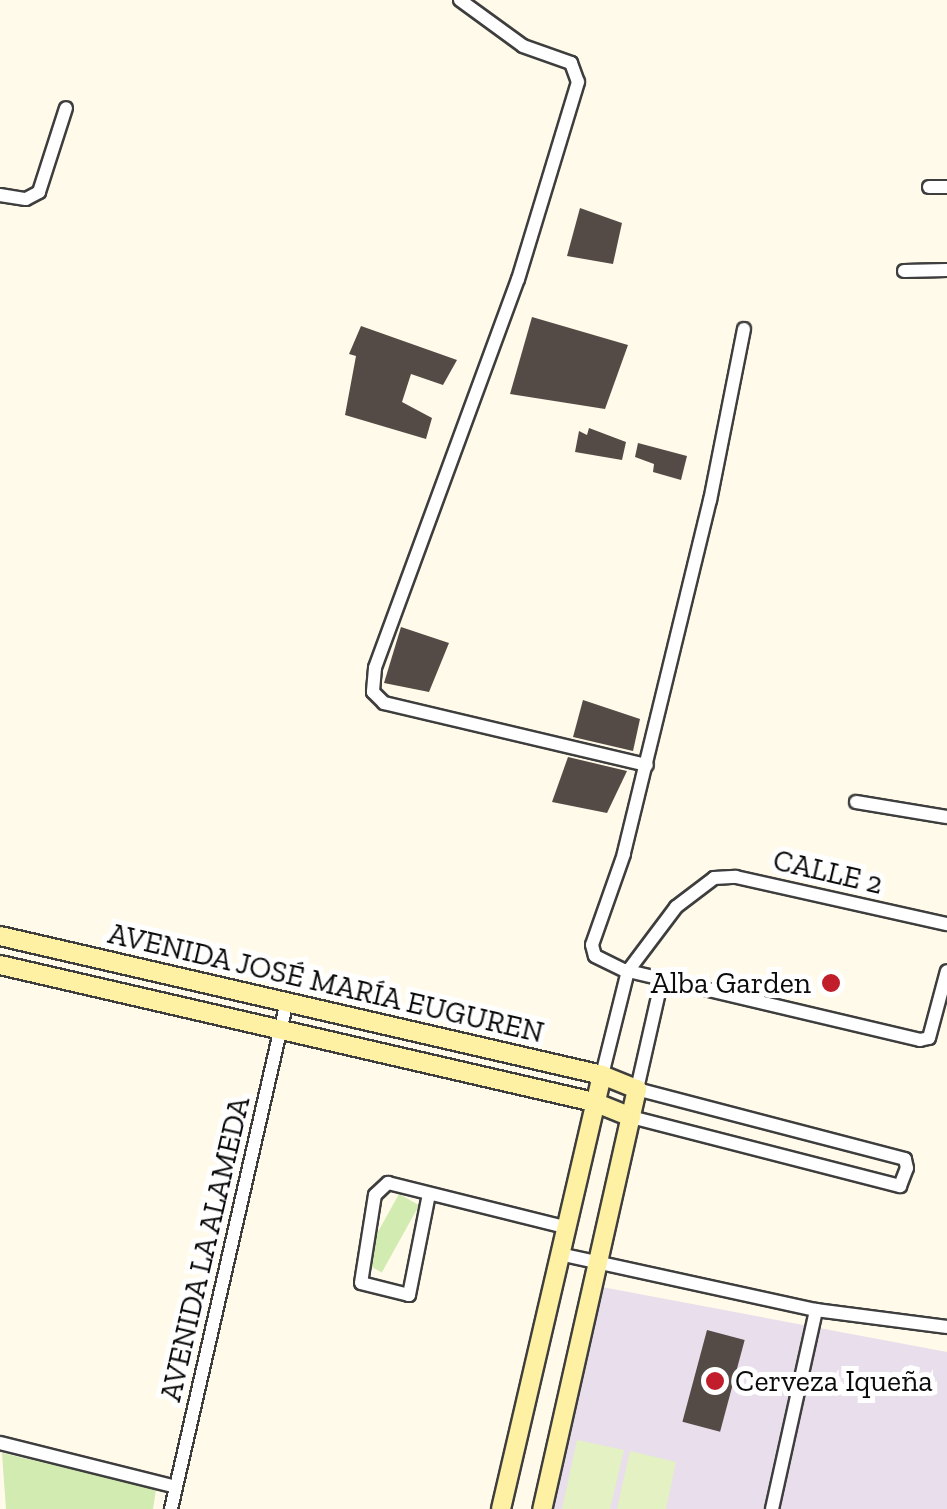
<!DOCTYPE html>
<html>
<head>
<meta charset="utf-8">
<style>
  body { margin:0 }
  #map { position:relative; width:947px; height:1509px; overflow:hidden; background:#fffae9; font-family:"Zilla Slab",serif }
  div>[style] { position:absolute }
  .industrial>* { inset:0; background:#e9deeb }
  .green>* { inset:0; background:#d1ebb1; transform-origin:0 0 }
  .pitch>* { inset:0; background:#e3f1c3 }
  .building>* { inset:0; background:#544b47; transform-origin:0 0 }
  .roads { filter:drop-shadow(2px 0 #3e3e3e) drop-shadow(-2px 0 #3e3e3e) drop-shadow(0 2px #3e3e3e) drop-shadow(0 -2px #3e3e3e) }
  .street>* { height:12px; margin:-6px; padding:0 6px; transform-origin:6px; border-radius:6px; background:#fff }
  .secondary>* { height:18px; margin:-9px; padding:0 9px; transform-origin:9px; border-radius:9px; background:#fff1a4 }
  .dots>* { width:28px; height:28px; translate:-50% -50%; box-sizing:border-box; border:5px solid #fff; border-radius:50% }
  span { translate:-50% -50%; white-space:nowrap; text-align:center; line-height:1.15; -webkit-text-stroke:10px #fff; paint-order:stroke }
  .street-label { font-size:30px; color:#0b0b0b }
  .poi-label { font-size:30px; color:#0b0b0b }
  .right { translate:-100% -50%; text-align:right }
  .left { translate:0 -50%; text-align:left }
</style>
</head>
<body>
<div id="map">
  <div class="industrial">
    <div style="clip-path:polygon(602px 1287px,947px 1352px,947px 1509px,552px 1509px)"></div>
  </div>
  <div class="green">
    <div style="left:399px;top:1194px;width:23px;height:77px;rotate:29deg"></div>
    <div style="clip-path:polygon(2px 1453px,156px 1489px,153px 1509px,6px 1509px)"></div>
  </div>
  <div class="pitch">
    <div style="clip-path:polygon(577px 1440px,624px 1450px,610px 1509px,562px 1509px)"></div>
    <div style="clip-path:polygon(630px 1451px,676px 1462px,666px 1509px,617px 1509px)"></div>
  </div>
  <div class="building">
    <div style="clip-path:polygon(580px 208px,622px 223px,613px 264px,567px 256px)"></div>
    <div style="clip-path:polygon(532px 317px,628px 345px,605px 409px,510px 394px)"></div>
    <div style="clip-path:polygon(361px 326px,457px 360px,443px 385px,411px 374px,402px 402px,432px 418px,426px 439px,345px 415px,356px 356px,349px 354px)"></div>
    <div style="clip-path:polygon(589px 428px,626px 442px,622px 460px,575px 452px,579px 431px,587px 435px)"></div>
    <div style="clip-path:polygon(638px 443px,687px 456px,681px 480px,653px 472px,654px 464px,635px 457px)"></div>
    <div style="clip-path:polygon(401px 627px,449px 643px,429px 692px,384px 683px)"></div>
    <div style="clip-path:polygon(583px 700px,640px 719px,633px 751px,573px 737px)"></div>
    <div style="clip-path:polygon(568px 757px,627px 771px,607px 813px,552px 802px)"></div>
    <div style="left:707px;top:1330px;width:39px;height:95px;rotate:15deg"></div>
  </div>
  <div class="roads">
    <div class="street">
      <div style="left:460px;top:0;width:78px;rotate:36.1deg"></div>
      <div style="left:523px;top:46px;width:51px;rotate:19.5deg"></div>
      <div style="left:571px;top:63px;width:20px;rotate:70deg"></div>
      <div style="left:578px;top:82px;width:206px;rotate:106.9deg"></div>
      <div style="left:518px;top:279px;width:414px;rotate:110.2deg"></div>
      <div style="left:375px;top:668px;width:24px;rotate:95deg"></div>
      <div style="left:373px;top:692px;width:16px;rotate:45deg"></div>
      <div style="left:384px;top:703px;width:270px;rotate:13.3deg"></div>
      <div style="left:929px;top:187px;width:18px"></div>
      <div style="left:0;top:195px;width:26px;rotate:9deg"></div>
      <div style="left:26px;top:199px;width:15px;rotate:-28deg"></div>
      <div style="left:39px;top:192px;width:88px;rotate:-72.2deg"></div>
      <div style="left:904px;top:271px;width:43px;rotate:-1.3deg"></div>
      <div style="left:744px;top:329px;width:174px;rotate:101.2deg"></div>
      <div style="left:710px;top:500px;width:364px;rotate:103.7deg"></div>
      <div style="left:624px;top:854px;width:96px;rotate:109.4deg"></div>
      <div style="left:592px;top:945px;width:11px;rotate:75deg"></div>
      <div style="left:595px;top:956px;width:32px;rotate:26deg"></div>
      <div style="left:624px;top:970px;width:304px;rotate:13.3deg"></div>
      <div style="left:920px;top:1040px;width:9px;rotate:-13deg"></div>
      <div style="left:929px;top:1038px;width:69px;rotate:-75deg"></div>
      <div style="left:856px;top:802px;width:92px;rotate:9.4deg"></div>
      <div style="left:602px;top:1075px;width:107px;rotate:-76deg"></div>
      <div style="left:628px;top:971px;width:80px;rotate:-53.1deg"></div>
      <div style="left:676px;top:907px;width:48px;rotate:-37.3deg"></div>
      <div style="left:714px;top:878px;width:22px;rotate:-3deg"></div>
      <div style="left:736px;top:877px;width:216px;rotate:12.6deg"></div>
      <div style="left:631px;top:1117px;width:278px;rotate:14.4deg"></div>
      <div style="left:900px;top:1186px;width:19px;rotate:-69deg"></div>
      <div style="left:907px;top:1168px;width:9px;rotate:-103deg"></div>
      <div style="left:905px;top:1159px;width:277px;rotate:-165.4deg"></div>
      <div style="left:637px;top:1089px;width:113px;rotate:-77.2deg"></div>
      <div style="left:429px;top:1194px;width:103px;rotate:101.2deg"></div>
      <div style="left:409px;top:1295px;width:49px;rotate:-166deg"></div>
      <div style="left:361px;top:1283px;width:89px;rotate:-81deg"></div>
      <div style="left:375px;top:1195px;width:18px;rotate:-43deg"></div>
      <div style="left:388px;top:1183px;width:182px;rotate:14deg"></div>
      <div style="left:559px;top:1254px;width:263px;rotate:12.3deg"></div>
      <div style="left:816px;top:1310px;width:132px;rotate:7.4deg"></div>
      <div style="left:0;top:1443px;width:181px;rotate:14deg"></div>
      <div style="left:171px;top:1509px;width:521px;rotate:-77.14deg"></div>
      <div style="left:772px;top:1509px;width:204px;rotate:-77.5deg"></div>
    </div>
    <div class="secondary">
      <div style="left:0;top:936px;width:618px;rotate:13deg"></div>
      <div style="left:602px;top:1075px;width:38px;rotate:22deg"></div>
      <div style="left:637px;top:1089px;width:431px;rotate:102.7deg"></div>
      <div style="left:0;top:965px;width:610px;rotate:12.99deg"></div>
      <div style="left:594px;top:1102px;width:40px;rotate:22deg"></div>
      <div style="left:501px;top:1509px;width:446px;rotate:-76.9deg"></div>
    </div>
  </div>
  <div class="dots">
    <div style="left:831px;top:983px;background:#c11d2b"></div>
    <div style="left:715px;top:1381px;background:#c11d2b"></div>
  </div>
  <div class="street-label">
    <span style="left:828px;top:872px;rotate:13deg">CALLE 2</span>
    <span style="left:326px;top:983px;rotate:13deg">AVENIDA JOSÉ MARÍA EUGUREN</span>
    <span style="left:205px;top:1249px;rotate:-77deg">AVENIDA LA ALAMEDA</span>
  </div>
  <div class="poi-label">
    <span class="right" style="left:811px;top:983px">Alba Garden</span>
    <span class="left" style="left:735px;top:1381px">Cerveza Iqueña</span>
  </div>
</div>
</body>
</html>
